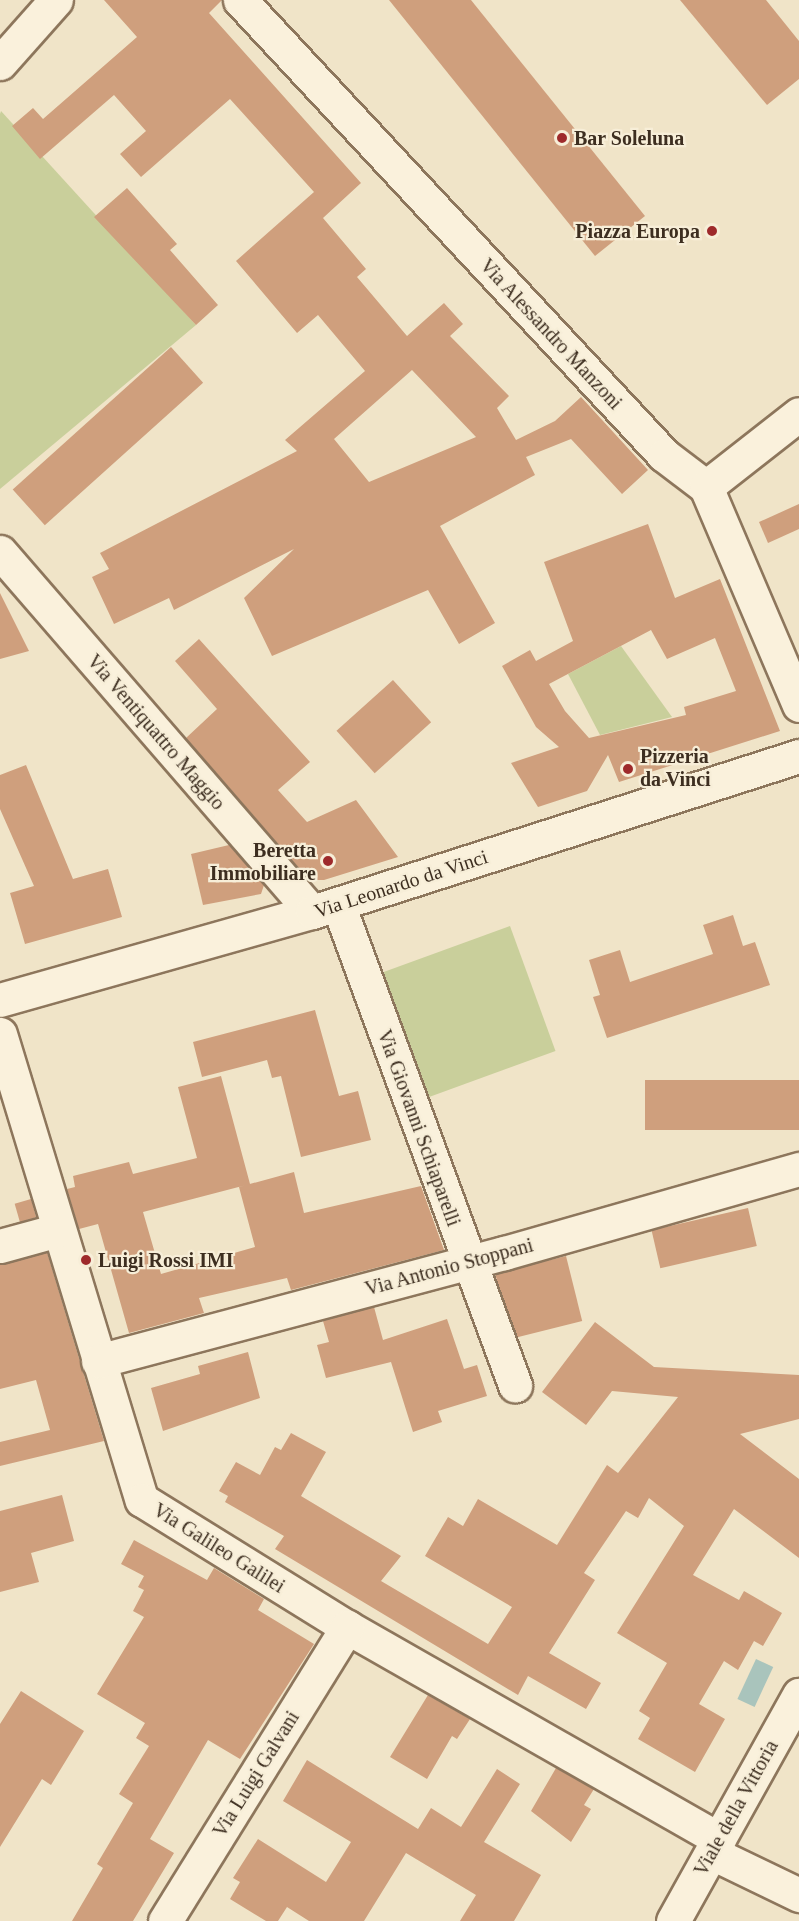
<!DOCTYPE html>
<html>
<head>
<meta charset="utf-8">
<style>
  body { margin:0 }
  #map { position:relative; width:799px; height:1921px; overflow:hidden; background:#f0e4c8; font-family:"Times New Roman",serif }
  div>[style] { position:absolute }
  .green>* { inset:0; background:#c9cf9b; transform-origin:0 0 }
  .water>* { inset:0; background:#a9c4bc; transform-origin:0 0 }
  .building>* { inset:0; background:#cf9f7d; transform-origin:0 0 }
  .roads { filter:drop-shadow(2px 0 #8d765c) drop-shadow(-2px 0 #8d765c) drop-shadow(0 2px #8d765c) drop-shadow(0 -2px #8d765c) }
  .minor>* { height:33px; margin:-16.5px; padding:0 16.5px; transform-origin:16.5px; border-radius:16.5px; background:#faf1dc }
  .tertiary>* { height:33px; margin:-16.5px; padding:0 16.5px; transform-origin:16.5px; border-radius:16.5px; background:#faf1dc }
  .secondary>* { height:33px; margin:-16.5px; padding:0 16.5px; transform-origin:16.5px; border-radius:16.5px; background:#faf1dc }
  .dots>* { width:16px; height:16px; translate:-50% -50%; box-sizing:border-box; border:3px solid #f7eed8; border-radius:50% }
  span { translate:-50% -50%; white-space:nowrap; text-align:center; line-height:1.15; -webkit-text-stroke:4.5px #f7eed8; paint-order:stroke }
  .poi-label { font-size:20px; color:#3d2e20; font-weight:700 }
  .left { translate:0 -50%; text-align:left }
  .right { translate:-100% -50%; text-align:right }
  .street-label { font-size:20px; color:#3d2e20 }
</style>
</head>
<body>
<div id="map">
  <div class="green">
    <div style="clip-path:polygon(1px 111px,196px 325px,0 489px,0 114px)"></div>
    <div style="clip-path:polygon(621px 646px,672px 717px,600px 735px,568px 674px)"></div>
    <div style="left:510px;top:926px;width:133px;height:141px;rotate:70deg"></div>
  </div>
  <div class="water">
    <div style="left:756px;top:1659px;width:19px;height:44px;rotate:25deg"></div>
  </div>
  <div class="building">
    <div style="clip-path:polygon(evenodd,104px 0,222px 0,209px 13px,361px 183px,323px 218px,366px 269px,357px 277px,407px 336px,444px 303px,463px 324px,450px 336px,509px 396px,497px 408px,516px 440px,555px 421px,581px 397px,648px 470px,622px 494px,571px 439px,526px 457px,535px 475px,440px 526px,495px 623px,459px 644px,428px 590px,272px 656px,244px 598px,294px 549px,174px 610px,169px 598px,114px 624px,92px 577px,109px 569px,100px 553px,297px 451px,285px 440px,365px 371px,318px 315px,297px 333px,236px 261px,314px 192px,230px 99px,141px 177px,120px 154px,146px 131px,114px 95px,40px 159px,12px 126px,33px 108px,43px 119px,137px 37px,104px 0,412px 370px,476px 437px,369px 482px,334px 439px,412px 370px)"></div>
    <div style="clip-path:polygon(389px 0,471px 0,645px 216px,595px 256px)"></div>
    <div style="clip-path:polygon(680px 0,766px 0,799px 41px,799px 79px,767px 105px)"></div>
    <div style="clip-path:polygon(127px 188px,177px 244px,170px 250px,218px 305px,196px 325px,94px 217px)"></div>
    <div style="left:171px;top:347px;width:48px;height:213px;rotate:48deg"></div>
    <div style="clip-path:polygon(799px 504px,799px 529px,768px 543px,759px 522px)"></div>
    <div style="clip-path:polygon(evenodd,648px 524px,675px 598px,720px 579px,780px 731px,619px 782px,608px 755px,587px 791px,538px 807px,511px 763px,559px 747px,536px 727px,502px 666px,530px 650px,536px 661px,573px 641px,544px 562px,648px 524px,651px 630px,667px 659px,715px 638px,736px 691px,684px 707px,686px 715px,589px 738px,565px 711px,549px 684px,651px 630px)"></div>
    <div style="clip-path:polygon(0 593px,29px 651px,0 659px)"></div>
    <div style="clip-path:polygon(199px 639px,310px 762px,278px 790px,307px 822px,356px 800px,398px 857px,324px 880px,312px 880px,296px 865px,186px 738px,217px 709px,175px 661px)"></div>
    <div style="left:393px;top:680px;width:57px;height:76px;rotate:48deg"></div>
    <div style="clip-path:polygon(26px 765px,73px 879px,108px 869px,122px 917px,25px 944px,10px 893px,34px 886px,0 809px,0 775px)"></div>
    <div style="clip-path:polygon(229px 845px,264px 885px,261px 894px,203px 905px,191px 854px)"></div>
    <div style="clip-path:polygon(733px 915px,743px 946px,755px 942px,770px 985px,607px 1038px,593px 997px,600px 995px,589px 960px,620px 950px,630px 982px,713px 954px,703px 925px)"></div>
    <div style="clip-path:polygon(315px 1010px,339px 1096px,358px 1091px,371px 1140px,301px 1157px,281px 1076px,272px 1078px,267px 1060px,202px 1077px,193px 1042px)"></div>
    <div style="clip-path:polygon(221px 1076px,250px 1184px,143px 1212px,161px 1274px,255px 1247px,239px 1187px,294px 1172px,304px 1213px,421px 1186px,444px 1250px,291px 1290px,287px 1278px,199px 1298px,204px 1313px,129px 1333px,98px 1224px,79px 1229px,67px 1189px,75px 1187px,73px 1176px,129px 1162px,133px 1174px,197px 1158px,178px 1087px)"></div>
    <div style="left:799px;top:1080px;width:50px;height:154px;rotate:90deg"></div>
    <div style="left:31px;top:1199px;width:19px;height:17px;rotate:74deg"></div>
    <div style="left:748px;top:1208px;width:39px;height:99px;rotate:77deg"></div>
    <div style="clip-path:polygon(47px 1252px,104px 1441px,0 1466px,0 1442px,50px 1430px,36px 1380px,0 1389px,0 1264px)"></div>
    <div style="left:566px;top:1256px;width:67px;height:73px;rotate:76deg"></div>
    <div style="clip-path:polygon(374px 1307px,383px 1340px,447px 1319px,464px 1369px,477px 1365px,487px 1396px,438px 1411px,442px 1422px,413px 1432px,391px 1362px,326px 1378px,317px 1345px,329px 1342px,323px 1321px)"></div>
    <div style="clip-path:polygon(595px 1322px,654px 1367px,799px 1375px,799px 1419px,740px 1434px,799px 1479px,799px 1558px,734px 1509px,693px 1575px,739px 1600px,744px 1591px,782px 1613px,763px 1646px,754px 1641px,738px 1670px,724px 1661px,699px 1704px,725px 1719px,695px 1772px,638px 1739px,650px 1718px,639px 1711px,667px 1663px,617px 1633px,684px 1526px,649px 1498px,638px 1518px,626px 1511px,584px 1573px,595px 1580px,549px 1653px,601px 1683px,586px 1709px,528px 1676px,518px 1695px,275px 1549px,284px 1536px,225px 1502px,228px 1496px,219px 1491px,236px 1462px,260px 1475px,275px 1447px,281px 1450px,291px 1433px,326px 1452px,301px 1496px,401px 1556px,381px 1581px,488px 1644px,512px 1607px,425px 1556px,448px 1517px,463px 1526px,478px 1499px,557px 1545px,607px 1465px,618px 1473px,678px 1397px,612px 1391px,586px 1425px,542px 1392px)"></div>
    <div style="clip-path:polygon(248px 1352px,260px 1398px,163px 1431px,151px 1388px,200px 1374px,198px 1366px)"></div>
    <div style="clip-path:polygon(62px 1495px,74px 1541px,31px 1553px,39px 1582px,0 1592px,0 1511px)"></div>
    <div style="clip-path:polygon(134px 1540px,207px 1580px,214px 1568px,264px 1599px,258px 1610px,314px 1644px,240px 1759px,208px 1740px,150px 1839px,174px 1853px,133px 1921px,72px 1921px,103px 1868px,97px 1864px,133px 1803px,119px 1794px,149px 1746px,136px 1738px,145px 1723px,97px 1694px,144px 1617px,133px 1611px,144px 1590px,138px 1587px,144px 1576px,121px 1564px)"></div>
    <div style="clip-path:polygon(21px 1691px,84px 1731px,51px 1785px,42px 1779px,0 1847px,0 1724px)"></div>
    <div style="clip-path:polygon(428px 1695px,470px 1719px,457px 1739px,452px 1736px,427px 1779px,390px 1757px)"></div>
    <div style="clip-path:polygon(307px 1760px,418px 1829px,431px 1808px,461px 1827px,497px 1769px,520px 1784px,484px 1842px,541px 1875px,514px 1921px,460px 1921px,476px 1895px,406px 1853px,364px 1921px,309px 1921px,287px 1907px,278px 1921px,266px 1921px,230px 1899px,240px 1882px,233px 1878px,258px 1839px,326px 1882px,351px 1842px,283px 1801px)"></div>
    <div style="clip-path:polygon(556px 1768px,594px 1789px,584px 1805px,591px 1809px,571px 1842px,531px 1811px)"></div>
  </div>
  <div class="roads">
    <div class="minor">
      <div style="left:240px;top:0;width:622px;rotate:47.02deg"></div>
      <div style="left:664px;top:455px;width:53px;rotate:37.3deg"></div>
      <div style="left:706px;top:487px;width:237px;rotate:66.9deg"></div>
      <div style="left:706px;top:487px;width:118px;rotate:-38.1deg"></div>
      <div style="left:0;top:552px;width:476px;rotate:49.1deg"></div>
      <div style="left:338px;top:904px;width:513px;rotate:69.8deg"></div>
      <div style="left:0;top:1034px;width:487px;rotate:73.1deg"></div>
      <div style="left:142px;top:1500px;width:241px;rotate:31.8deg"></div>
      <div style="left:347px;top:1627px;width:428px;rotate:29.7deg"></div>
      <div style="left:0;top:1246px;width:60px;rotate:-15.4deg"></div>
      <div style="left:98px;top:1361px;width:420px;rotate:-14.9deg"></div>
      <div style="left:504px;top:1253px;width:307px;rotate:-15.9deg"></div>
      <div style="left:712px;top:1853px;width:97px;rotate:25.8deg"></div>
      <div style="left:165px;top:1921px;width:346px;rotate:-58.2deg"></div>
    </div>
    <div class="tertiary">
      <div style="left:0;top:1000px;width:324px;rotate:-15.8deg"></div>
      <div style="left:312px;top:912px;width:511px;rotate:-17.76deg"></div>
      <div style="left:673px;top:1921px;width:259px;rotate:-60.9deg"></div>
    </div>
    <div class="secondary">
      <div style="left:0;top:63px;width:84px;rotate:-48.4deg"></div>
    </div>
  </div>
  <div class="dots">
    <div style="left:562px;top:138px;background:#9e2a2b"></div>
    <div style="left:712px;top:231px;background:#9e2a2b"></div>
    <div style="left:628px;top:769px;background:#9e2a2b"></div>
    <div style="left:328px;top:861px;background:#9e2a2b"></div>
    <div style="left:86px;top:1260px;background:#9e2a2b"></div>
  </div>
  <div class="poi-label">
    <span class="left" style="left:574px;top:138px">Bar Soleluna</span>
    <span class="right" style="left:700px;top:231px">Piazza Europa</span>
    <span class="left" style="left:640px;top:768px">Pizzeria<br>da Vinci</span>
    <span class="right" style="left:316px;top:862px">Beretta<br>Immobiliare</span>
    <span class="left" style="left:98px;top:1260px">Luigi Rossi IMI</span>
  </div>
  <div class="street-label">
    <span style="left:551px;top:334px;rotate:47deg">Via Alessandro Manzoni</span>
    <span style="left:156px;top:732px;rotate:49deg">Via Ventiquattro Maggio</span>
    <span style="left:401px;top:884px;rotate:-18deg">Via Leonardo da Vinci</span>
    <span style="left:419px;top:1128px;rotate:70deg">Via Giovanni Schiaparelli</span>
    <span style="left:449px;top:1267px;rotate:-15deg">Via Antonio Stoppani</span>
    <span style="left:219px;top:1548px;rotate:32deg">Via Galileo Galilei</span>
    <span style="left:256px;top:1774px;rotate:-58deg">Via Luigi Galvani</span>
    <span style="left:736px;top:1808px;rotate:-61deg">Viale della Vittoria</span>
  </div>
</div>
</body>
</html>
